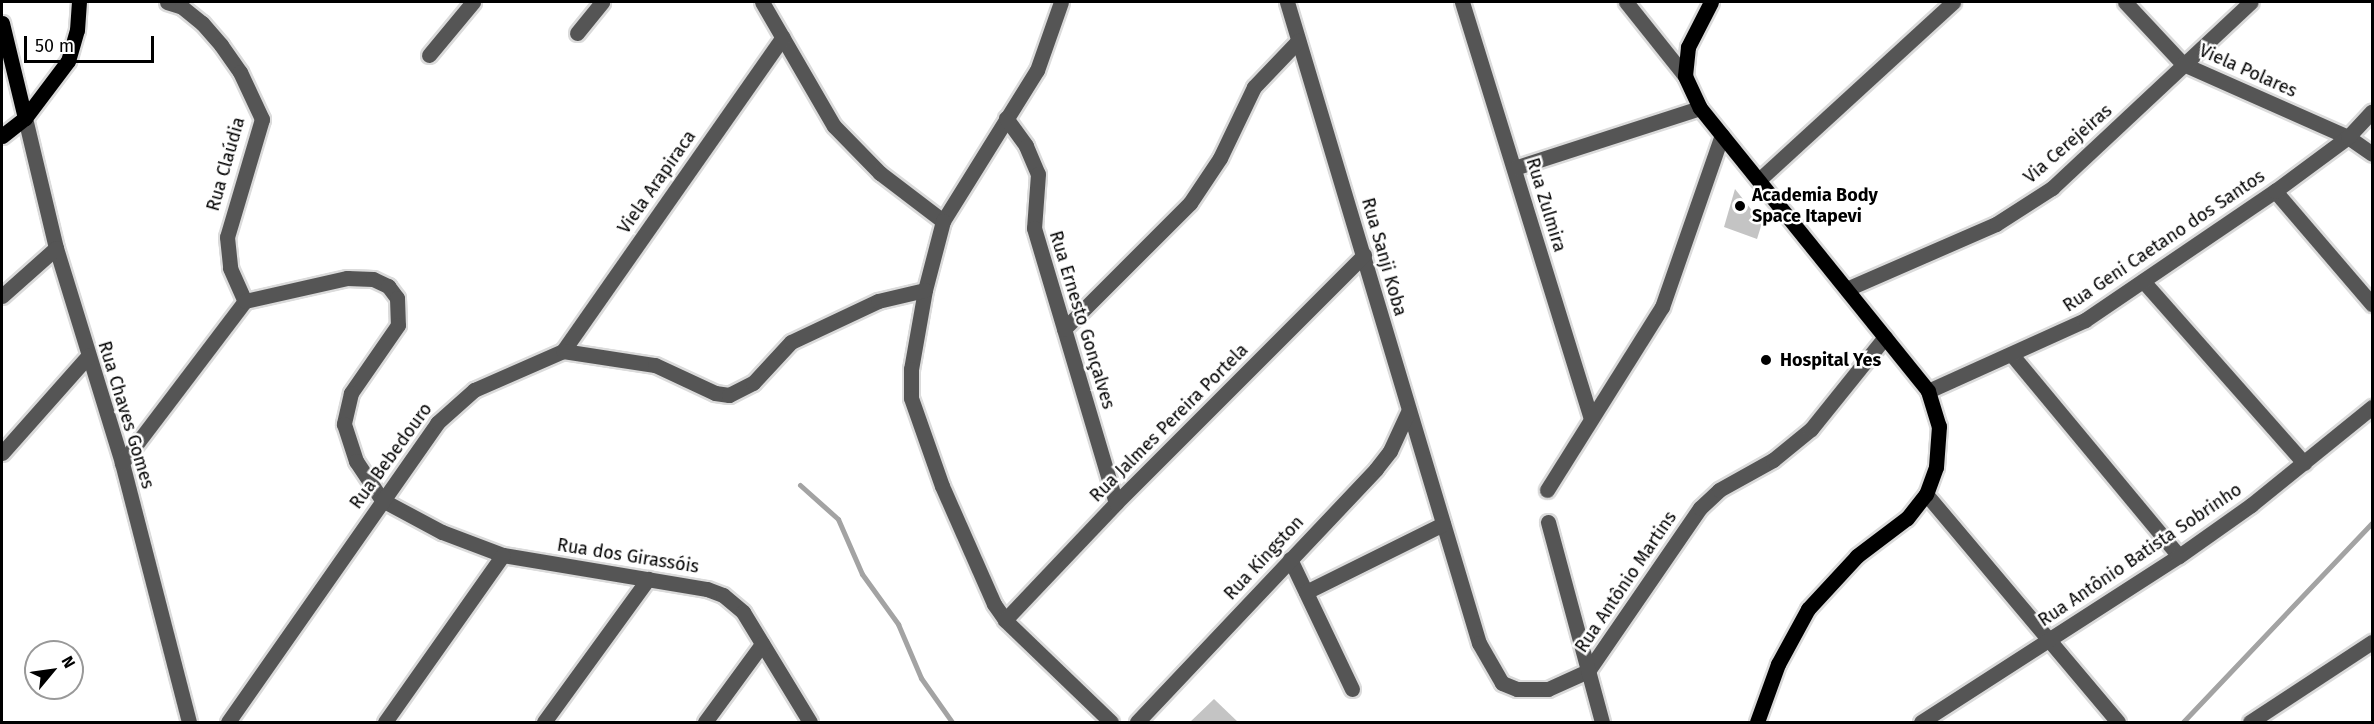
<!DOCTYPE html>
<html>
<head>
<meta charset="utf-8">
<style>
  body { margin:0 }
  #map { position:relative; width:2374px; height:724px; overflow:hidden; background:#fff; font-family:"Fira Sans",sans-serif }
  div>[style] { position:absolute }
  .stream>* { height:5px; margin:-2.5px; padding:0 2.5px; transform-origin:2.5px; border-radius:2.5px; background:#a3a3a3 }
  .building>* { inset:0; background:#c4c4c4 }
  .roads { filter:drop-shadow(2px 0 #dbdbdb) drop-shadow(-2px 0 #dbdbdb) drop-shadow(0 2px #dbdbdb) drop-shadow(0 -2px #dbdbdb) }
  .minor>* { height:15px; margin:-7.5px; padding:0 7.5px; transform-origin:7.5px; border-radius:7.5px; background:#555 }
  .major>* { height:15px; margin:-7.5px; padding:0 7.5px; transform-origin:7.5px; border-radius:7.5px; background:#000 }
  .dots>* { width:16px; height:16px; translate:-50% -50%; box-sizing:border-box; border:3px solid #fff; border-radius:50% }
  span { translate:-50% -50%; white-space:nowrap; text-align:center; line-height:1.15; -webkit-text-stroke:5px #fff; paint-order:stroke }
  .street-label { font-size:18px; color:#000 }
  .poi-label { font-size:18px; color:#000; font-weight:700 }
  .left { translate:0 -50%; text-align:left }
  .frame { position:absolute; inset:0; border:3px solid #000; pointer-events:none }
  .north { position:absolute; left:24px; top:640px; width:60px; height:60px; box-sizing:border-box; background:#fff; border:2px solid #999; border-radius:50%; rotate:61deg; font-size:16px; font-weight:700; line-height:24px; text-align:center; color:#000 }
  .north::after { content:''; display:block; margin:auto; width:21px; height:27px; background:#000; clip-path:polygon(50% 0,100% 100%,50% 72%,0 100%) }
  .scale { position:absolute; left:24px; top:36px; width:130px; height:27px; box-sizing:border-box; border:3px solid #000; border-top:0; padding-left:8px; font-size:18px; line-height:21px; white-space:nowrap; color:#000; -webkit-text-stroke:4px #fff; paint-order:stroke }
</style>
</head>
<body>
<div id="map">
  <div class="stream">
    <div style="left:800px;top:485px;width:51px;rotate:41.8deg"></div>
    <div style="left:838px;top:519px;width:60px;rotate:66.4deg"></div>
    <div style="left:862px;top:574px;width:62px;rotate:54.2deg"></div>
    <div style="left:898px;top:624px;width:59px;rotate:66.9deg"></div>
    <div style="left:921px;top:678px;width:54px;rotate:54.8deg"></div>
    <div style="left:2183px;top:722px;width:274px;rotate:-46.5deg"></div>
  </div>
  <div class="building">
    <div style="clip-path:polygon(1735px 189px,1762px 223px,1757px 239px,1724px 227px)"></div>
    <div style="clip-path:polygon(1214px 699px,1239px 723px,1189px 723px)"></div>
  </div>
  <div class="roads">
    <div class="minor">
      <div style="left:167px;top:2px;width:16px;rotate:18deg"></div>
      <div style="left:182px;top:7px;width:26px;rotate:39deg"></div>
      <div style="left:202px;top:23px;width:29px;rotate:49deg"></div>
      <div style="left:221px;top:45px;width:33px;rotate:55deg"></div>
      <div style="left:240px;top:72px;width:52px;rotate:64.9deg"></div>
      <div style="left:262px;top:119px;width:123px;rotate:106.5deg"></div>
      <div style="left:227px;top:237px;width:31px;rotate:84deg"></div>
      <div style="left:230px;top:268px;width:36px;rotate:66deg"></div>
      <div style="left:762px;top:2px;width:143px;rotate:59.9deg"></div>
      <div style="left:834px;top:126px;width:66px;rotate:45.6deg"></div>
      <div style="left:880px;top:173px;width:79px;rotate:37.3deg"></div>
      <div style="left:1061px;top:2px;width:72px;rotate:109.4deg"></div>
      <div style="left:1037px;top:70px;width:178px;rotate:121.9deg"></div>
      <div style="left:943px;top:221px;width:71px;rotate:104.6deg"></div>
      <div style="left:925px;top:290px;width:80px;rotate:100deg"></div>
      <div style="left:911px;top:369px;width:29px;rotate:90deg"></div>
      <div style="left:911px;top:398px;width:93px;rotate:70.6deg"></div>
      <div style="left:942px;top:486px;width:129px;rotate:66.2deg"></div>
      <div style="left:994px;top:604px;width:19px;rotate:55deg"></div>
      <div style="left:1005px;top:620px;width:147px;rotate:43.9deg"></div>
      <div style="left:1287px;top:2px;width:669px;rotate:73.33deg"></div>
      <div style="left:1479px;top:643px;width:46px;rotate:60.1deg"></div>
      <div style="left:1502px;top:683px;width:16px;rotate:22deg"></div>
      <div style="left:1517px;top:689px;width:31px"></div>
      <div style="left:1548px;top:689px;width:44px;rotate:-24.2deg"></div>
      <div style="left:1588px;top:671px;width:198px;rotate:-55.5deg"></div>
      <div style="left:1700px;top:508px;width:26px;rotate:-43deg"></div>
      <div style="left:1719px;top:490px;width:62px;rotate:-29.1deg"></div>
      <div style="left:1773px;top:460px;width:49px;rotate:-39.2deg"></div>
      <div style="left:1811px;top:429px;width:118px;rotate:-51.2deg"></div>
      <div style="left:1462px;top:2px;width:436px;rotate:72.8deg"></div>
      <div style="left:1626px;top:2px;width:95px;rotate:51.4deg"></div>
      <div style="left:2125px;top:2px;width:85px;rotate:46.9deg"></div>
      <div style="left:2183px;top:64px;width:180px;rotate:23.9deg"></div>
      <div style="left:2348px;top:137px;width:29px;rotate:35deg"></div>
      <div style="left:577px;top:33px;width:40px;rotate:-51deg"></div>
      <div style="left:429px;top:55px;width:69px;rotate:-50.3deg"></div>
      <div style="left:25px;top:118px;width:134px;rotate:76.6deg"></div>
      <div style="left:56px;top:248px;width:225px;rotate:72.9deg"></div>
      <div style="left:122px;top:463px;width:268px;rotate:75.5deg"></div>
      <div style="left:1006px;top:118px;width:34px;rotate:54deg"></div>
      <div style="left:1026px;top:146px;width:30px;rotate:67deg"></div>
      <div style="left:1038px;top:174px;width:54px;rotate:94.2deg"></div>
      <div style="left:1034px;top:228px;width:287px;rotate:73.4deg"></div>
      <div style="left:1514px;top:168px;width:195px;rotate:-17.9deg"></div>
      <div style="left:1760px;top:179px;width:262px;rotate:-42.5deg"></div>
      <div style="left:2275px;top:191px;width:149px;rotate:49.4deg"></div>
      <div style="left:2143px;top:281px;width:243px;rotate:48.5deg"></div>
      <div style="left:1849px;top:288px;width:160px;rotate:-23.5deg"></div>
      <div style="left:1996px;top:224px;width:67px;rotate:-32.7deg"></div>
      <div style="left:2052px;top:188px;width:272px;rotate:-43.1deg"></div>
      <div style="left:2px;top:296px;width:72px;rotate:-41.6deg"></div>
      <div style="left:1064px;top:329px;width:178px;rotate:-45deg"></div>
      <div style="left:1190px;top:203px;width:54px;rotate:-56.3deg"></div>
      <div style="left:1220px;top:158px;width:79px;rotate:-64.4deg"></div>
      <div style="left:1254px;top:87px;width:64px;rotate:-46.3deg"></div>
      <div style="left:563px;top:351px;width:383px;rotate:-55deg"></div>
      <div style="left:2012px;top:355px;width:261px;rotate:50.3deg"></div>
      <div style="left:1928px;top:391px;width:172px;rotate:-24.3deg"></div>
      <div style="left:2085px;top:320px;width:230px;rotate:-34.2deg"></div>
      <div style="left:2275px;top:191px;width:91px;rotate:-36.5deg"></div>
      <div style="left:2348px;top:137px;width:35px;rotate:-47deg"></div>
      <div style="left:2px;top:453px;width:130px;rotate:-48.4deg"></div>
      <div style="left:122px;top:463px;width:203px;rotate:-52.8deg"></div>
      <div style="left:245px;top:301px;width:105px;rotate:-12.7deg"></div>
      <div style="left:347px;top:278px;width:26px;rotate:2deg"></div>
      <div style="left:373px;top:279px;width:17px;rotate:25deg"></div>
      <div style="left:388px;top:286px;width:15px;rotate:53deg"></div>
      <div style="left:397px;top:298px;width:27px;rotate:88deg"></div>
      <div style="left:398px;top:325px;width:83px;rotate:124.7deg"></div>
      <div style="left:351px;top:393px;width:32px;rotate:103deg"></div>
      <div style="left:344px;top:424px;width:39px;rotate:72deg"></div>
      <div style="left:356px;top:461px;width:47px;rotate:56.3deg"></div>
      <div style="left:382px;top:500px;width:68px;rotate:28.1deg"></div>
      <div style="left:442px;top:532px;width:65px;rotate:20.7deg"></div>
      <div style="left:503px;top:555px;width:207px;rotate:9.5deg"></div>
      <div style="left:707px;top:589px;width:17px;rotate:21deg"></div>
      <div style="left:723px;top:595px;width:26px;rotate:40deg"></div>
      <div style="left:743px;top:612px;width:129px;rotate:58.7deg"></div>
      <div style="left:1547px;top:490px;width:216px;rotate:-57.9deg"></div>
      <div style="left:1662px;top:307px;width:182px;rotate:-70.8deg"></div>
      <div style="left:1926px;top:494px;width:298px;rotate:49.9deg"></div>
      <div style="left:1548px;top:522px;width:207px;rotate:74.9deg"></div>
      <div style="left:1290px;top:559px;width:144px;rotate:64.5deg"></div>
      <div style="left:1306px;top:592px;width:153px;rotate:-26.4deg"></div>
      <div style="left:1005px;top:620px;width:161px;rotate:-46.5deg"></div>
      <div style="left:1116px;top:503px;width:351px;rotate:-45deg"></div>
      <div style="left:228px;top:722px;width:365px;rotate:-55deg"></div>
      <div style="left:437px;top:423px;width:50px;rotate:-41.7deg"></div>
      <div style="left:474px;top:390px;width:97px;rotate:-23.7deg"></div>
      <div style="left:563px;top:351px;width:93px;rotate:8.7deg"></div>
      <div style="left:655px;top:365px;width:66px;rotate:25deg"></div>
      <div style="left:715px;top:393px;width:14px;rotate:8deg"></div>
      <div style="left:729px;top:395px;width:27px;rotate:-27deg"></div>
      <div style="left:753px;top:383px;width:56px;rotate:-47.2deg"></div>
      <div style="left:791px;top:342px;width:96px;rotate:-25.2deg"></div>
      <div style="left:878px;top:301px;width:48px;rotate:-13.2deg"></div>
      <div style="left:385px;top:722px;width:204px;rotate:-54.8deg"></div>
      <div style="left:544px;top:722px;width:177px;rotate:-54deg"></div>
      <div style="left:705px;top:722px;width:97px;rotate:-53.8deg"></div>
      <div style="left:1137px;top:722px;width:348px;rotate:-46.6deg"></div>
      <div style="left:1376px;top:469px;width:23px;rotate:-52deg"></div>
      <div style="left:1390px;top:451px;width:43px;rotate:-65.2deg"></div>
      <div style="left:1921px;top:722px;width:307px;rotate:-32.8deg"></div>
      <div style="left:2179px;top:556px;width:88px;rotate:-35.3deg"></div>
      <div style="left:2251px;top:505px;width:156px;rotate:-39deg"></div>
      <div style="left:2250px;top:722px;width:146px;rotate:-33.3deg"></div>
    </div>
    <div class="major">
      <div style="left:1711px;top:2px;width:51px;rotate:117.1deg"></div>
      <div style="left:1688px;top:47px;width:29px;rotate:96deg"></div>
      <div style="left:1685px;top:76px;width:35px;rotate:65deg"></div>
      <div style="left:1700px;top:108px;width:363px;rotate:51.1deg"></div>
      <div style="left:1928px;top:391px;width:37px;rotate:73deg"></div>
      <div style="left:1939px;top:426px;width:41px;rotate:94.2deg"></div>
      <div style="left:1936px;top:467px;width:29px;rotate:110deg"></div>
      <div style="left:1926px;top:494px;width:31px;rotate:128deg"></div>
      <div style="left:1907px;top:518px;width:63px;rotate:142.8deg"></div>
      <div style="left:1857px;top:556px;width:72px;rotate:132.8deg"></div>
      <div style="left:1808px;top:609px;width:63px;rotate:118.6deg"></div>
      <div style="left:1778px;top:664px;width:62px;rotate:109.9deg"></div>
      <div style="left:2px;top:23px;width:98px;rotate:76.4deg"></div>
      <div style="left:2px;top:136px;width:29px;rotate:-38deg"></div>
      <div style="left:25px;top:118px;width:71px;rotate:-53deg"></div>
      <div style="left:68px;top:61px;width:32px;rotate:-74deg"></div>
      <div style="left:77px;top:30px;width:28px;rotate:-86deg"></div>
    </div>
  </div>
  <div class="dots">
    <div style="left:1740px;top:206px;background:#000"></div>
    <div style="left:1766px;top:360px;background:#000"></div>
  </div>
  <div class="street-label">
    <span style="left:2248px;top:71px;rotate:24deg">Viela Polares</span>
    <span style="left:2068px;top:144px;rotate:-41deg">Via Cerejeiras</span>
    <span style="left:226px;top:164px;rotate:-74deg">Rua Claúdia</span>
    <span style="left:657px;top:182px;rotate:-55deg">Viela Arapiraca</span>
    <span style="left:1546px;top:205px;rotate:73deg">Rua Zulmira</span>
    <span style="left:2164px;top:241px;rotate:-34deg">Rua Geni Caetano dos Santos</span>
    <span style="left:1384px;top:257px;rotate:74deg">Rua Sanji Koba</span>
    <span style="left:1082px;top:320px;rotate:73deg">Rua Ernesto Gonçalves</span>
    <span style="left:126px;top:415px;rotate:73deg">Rua Chaves Gomes</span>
    <span style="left:1169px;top:423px;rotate:-45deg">Rua Jalmes Pereira Portela</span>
    <span style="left:391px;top:456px;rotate:-54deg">Rua Bebedouro</span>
    <span style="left:2140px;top:555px;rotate:-34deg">Rua Antônio Batista Sobrinho</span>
    <span style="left:628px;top:556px;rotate:9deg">Rua dos Girassóis</span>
    <span style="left:1264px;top:558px;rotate:-47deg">Rua Kingston</span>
    <span style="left:1626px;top:582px;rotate:-56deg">Rua Antônio Martins</span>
  </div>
  <div class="poi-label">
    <span class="left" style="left:1752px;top:206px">Academia Body<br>Space Itapevi</span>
    <span class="left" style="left:1780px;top:360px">Hospital Yes</span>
  </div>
  <div class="frame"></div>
  <div class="north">N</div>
  <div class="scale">50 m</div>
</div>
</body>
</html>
